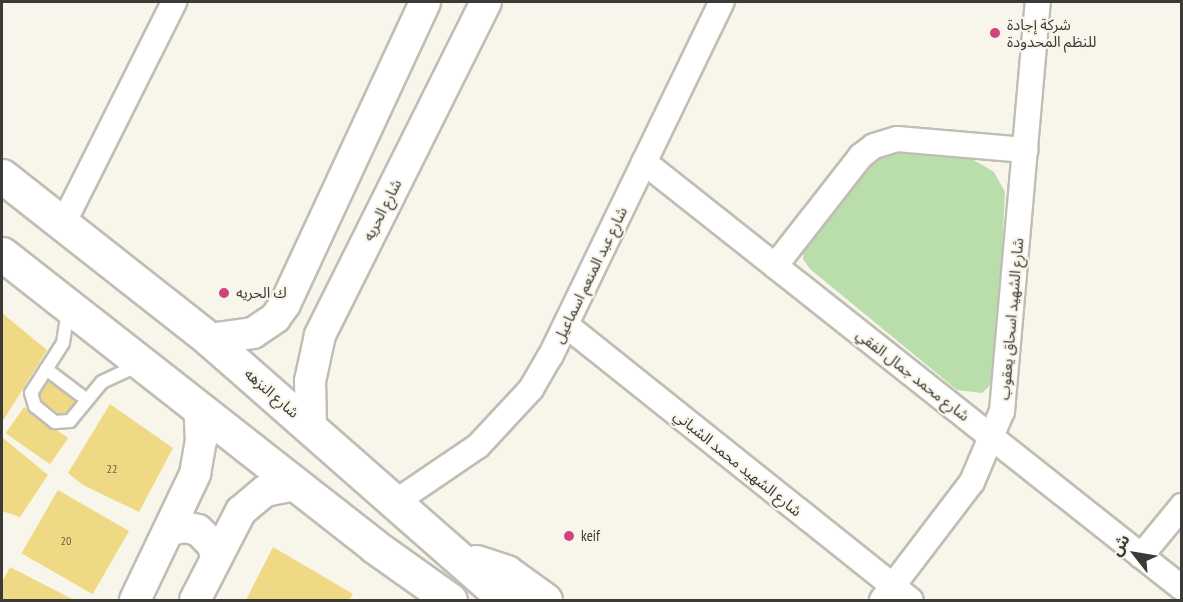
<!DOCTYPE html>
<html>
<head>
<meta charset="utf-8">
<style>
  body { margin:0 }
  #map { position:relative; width:1183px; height:602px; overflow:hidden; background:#f8f6eb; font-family:"PT Sans Narrow","Noto Sans Arabic",sans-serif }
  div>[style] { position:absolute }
  .green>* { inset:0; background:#baddac }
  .building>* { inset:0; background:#f0d984; transform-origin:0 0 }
  .roads { filter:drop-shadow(2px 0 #c0beb4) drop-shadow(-2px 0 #c0beb4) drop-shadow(0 2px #c0beb4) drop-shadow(0 -2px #c0beb4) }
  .service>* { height:12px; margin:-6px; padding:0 6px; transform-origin:6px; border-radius:6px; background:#fff }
  .minor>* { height:24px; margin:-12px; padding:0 12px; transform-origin:12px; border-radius:12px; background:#fff }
  .tertiary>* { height:30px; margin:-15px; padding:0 15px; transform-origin:15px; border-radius:15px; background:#fff }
  .primary>* { height:33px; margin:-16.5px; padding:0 16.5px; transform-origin:16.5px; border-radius:16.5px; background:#fff }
  .dots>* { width:16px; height:16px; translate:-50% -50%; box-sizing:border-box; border:3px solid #f8f6eb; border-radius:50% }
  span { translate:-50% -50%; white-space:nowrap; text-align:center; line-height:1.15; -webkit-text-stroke:4.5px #f8f6eb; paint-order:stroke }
  .number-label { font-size:12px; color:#68624a }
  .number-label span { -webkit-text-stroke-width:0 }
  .poi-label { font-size:15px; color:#3b3a36 }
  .left { translate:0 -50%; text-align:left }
  .street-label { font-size:15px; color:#3b3a36 }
  .frame { position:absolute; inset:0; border:3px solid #3b3a36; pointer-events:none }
  .north { position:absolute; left:1105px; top:524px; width:60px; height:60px; -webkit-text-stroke:4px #f8f6eb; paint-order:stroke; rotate:301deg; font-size:16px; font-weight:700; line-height:24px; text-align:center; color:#3b3a36 }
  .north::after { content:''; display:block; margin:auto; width:21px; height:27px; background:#3b3a36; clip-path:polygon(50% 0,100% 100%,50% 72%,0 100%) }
</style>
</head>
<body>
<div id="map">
  <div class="green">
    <div style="clip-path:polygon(900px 150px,974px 160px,994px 172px,1005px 192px,997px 365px,994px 382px,982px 393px,957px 390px,810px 269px,803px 259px,804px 246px,867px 167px,876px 157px)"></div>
  </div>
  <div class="building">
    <div style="clip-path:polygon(2px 313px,47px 350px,3px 421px,2px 420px)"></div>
    <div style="left:48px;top:379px;width:38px;height:21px;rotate:37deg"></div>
    <div style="clip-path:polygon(110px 404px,173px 448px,139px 512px,83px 485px,68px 473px)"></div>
    <div style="left:24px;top:407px;width:54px;height:32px;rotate:35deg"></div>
    <div style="clip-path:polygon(2px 437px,48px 475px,20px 517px,2px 511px)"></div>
    <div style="left:58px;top:490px;width:82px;height:73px;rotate:30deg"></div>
    <div style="clip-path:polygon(273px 547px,353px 594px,349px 600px,246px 600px)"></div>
    <div style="clip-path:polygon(10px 567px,74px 600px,2px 600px,2px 582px)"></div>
  </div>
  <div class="roads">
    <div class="service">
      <div style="left:68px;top:311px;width:32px;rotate:99deg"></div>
      <div style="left:63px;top:343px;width:59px;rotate:122.6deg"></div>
      <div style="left:31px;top:393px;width:14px;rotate:73deg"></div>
      <div style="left:35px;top:406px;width:26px;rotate:39deg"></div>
      <div style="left:55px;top:422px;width:15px;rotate:-4deg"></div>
      <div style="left:70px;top:421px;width:50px;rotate:-50.6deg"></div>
      <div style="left:102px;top:382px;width:38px;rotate:-25deg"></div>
      <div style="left:46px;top:369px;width:51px;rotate:37.1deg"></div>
    </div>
    <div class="minor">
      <div style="left:644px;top:162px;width:686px;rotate:38.37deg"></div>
      <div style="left:63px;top:224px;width:248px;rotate:-63.4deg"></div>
      <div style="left:775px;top:266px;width:140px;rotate:-52deg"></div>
      <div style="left:861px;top:156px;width:16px;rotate:-38deg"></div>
      <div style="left:874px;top:146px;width:24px;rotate:-17deg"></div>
      <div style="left:897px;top:139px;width:129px;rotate:4.9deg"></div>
      <div style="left:566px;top:325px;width:441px;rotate:38.6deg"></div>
      <div style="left:397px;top:501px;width:98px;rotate:-34.2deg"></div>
      <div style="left:478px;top:446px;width:78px;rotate:-47.1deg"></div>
      <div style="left:531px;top:389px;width:39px;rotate:-60deg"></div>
      <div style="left:551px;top:355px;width:392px;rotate:-64.2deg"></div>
      <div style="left:1141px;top:556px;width:65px;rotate:-50.6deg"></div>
      <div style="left:882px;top:600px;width:148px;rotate:-52.7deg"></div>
      <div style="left:972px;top:482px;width:77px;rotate:-67.1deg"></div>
      <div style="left:1002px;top:411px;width:411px;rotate:-85deg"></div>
    </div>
    <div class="tertiary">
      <div style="left:209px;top:339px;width:44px;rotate:-7.8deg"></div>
      <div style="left:253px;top:333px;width:27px;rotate:-34deg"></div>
      <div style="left:275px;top:318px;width:17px;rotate:-54deg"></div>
      <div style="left:285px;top:304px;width:333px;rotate:-65.1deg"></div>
      <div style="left:311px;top:427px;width:46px;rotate:-91.2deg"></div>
      <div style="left:310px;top:381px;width:47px;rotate:-77.7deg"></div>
      <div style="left:320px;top:335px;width:372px;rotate:-63.5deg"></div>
      <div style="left:170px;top:530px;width:14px;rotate:-12deg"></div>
      <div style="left:184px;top:527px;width:14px;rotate:12deg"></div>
      <div style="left:198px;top:530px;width:21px;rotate:45deg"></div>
      <div style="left:213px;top:545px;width:14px;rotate:78deg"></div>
      <div style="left:135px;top:600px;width:140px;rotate:-64.5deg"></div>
      <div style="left:195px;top:474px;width:34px;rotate:-80deg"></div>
      <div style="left:201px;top:441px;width:33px;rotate:-93deg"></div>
      <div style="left:195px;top:600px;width:100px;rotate:-62.7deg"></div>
      <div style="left:241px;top:511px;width:31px;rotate:-40deg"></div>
      <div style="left:265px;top:491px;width:32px;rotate:-11deg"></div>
    </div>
    <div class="primary">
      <div style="left:2px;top:176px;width:263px;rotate:38.2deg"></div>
      <div style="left:209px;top:339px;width:395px;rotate:41.3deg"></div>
      <div style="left:2px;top:254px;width:473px;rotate:38.1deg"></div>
      <div style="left:374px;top:546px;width:93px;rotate:35.4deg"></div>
      <div style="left:476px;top:562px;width:32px;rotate:18deg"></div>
      <div style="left:506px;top:572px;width:48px;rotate:35.7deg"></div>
    </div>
  </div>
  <div class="dots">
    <div style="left:995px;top:33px;background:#cf457c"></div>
    <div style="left:224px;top:293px;background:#cf457c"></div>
    <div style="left:569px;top:536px;background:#cf457c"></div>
  </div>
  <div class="number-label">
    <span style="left:112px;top:469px">22</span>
    <span style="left:66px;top:541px">20</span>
  </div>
  <div class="poi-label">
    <span class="left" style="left:1007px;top:33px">شركة إجادة<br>للنظم المحدودة</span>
    <span class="left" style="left:236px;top:293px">ك الحريه</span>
    <span class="left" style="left:581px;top:536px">keif</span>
  </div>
  <div class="street-label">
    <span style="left:382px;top:210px;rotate:-63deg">شارع الحريه</span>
    <span style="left:590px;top:275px;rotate:-64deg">شارع عبد المنعم اسماعيل</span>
    <span style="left:1011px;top:319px;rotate:-85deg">شارع الشهيد اسحاق يعقوب</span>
    <span style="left:913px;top:375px;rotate:38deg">شارع محمد جمال الفقي</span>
    <span style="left:272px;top:393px;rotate:41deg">شارع النزهه</span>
    <span style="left:738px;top:463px;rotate:39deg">شارع الشهيد محمد الشباني</span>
  </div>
  <div class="frame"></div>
  <div class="north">ش</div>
</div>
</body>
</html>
